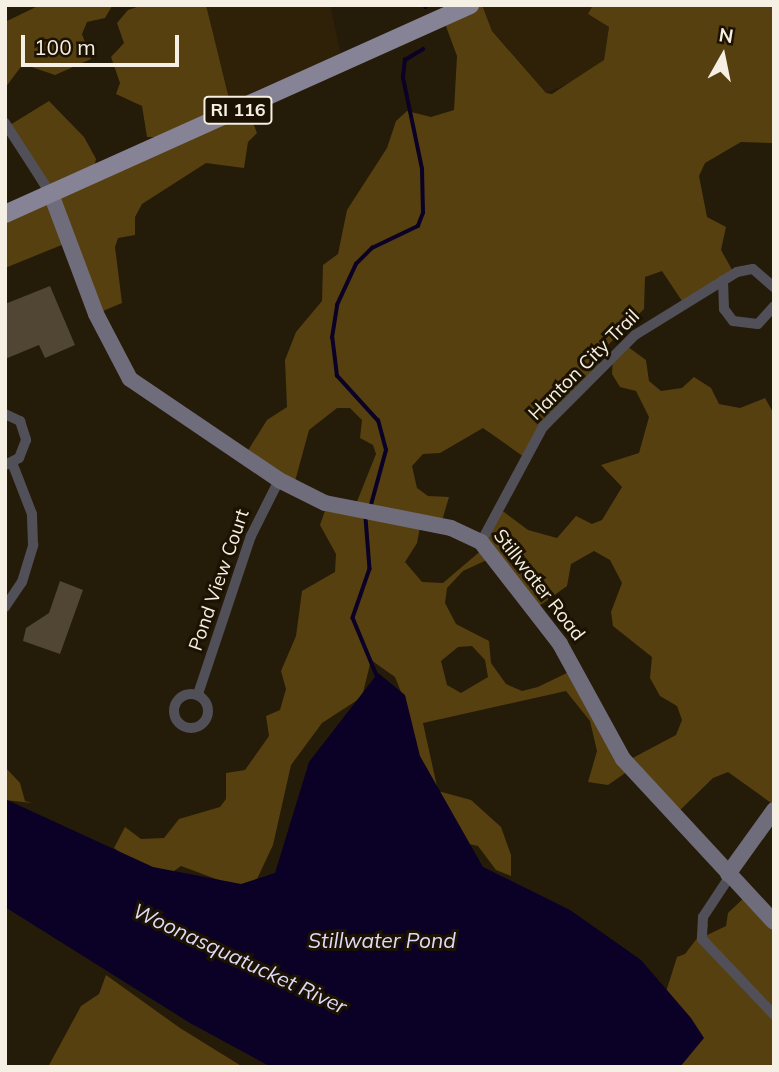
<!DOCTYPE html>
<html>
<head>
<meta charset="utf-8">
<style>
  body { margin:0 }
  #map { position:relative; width:779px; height:1072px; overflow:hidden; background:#251b09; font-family:Mulish,sans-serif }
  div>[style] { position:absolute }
  .built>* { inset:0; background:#2e2108 }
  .green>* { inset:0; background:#57400f }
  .water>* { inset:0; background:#0b0025 }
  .stream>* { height:3.5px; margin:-1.75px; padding:0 1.75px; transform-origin:1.75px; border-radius:1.75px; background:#0b0025 }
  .building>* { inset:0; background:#504633 }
  .street>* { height:10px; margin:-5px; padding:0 5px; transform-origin:5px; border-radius:5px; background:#515059 }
  .street>.ring { margin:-5px; padding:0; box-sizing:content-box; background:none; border:10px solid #515059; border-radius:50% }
  .secondary>* { height:16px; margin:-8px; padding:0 8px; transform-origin:8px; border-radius:8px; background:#6f6d7b }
  .primary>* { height:18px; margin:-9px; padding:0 9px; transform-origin:9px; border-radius:9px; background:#868396 }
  span { translate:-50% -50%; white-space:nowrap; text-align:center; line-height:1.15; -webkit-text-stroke:6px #1b1202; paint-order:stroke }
  .shield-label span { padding:2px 5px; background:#1b1202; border:2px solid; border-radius:5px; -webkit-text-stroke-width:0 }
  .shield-label { font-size:18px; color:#f6f0e4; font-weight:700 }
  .street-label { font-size:19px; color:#f6f0e4 }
  .water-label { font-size:21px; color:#dfdafb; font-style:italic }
  .frame { position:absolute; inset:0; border:7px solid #f6f0e4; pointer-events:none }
  .north { position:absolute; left:688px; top:21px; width:70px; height:70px; -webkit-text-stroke:5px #1b1202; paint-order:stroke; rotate:9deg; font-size:19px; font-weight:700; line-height:28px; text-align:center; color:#f6f0e4 }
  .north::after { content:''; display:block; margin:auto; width:24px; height:32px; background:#f6f0e4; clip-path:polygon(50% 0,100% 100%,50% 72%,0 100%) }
  .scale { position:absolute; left:21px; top:35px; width:158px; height:32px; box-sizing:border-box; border:4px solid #f6f0e4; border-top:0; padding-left:9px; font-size:21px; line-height:24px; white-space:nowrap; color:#f6f0e4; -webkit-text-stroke:5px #1b1202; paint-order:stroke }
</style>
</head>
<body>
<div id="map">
  <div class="built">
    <div style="clip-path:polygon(206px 5px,330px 5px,343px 64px,228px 104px)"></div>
    <div style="clip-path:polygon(482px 5px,593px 5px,588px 14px,609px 27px,604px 60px,581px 78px,546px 93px,492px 30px)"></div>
  </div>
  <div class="green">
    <div style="clip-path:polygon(40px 5px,112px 6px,105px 18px,87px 22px,82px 34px,91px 59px,55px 75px,23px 64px,5px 88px,5px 22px)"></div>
    <div style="clip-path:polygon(143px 5px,206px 5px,230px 103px,247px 107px,257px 133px,248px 142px,244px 168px,206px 163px,142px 204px,135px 217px,135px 235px,118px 238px,115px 247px,122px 303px,98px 313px,69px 242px,5px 268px,5px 214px,46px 197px,5px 128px,49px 101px,84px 137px,96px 159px,92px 176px,177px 137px,147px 137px,142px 106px,116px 94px,120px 83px,111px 57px,124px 43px,117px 23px,128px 10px)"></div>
    <div style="clip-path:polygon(evenodd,474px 5px,482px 5px,492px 31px,546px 93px,552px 94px,604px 60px,609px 27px,588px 14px,593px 5px,774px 5px,774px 143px,741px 142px,705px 163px,699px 176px,707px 217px,726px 227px,721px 250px,735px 275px,682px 301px,662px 271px,645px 277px,644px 309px,597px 356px,600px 369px,524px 457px,483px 428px,440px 453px,423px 454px,412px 466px,417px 488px,428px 496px,449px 497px,441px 524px,421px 522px,417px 543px,405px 562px,422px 582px,443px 583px,484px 548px,500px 509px,528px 530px,557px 538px,576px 516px,592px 524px,602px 520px,622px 487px,601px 465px,639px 453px,649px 417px,636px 391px,620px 387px,612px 374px,613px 355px,624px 344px,646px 360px,649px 381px,661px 391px,682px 388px,694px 377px,711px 388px,719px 404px,740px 408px,765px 398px,774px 414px,774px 805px,728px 772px,713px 778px,676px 814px,631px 769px,608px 785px,588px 782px,597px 751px,590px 721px,566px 691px,423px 723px,438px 791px,471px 800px,501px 827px,511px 855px,511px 876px,496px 870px,478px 846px,455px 841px,419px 790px,401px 692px,395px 677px,371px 660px,362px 697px,322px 723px,291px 765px,273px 845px,257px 879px,244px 885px,224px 882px,181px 866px,164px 878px,152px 875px,114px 848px,125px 827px,141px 839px,164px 838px,179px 819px,220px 807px,226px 799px,226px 773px,245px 770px,269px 736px,266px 716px,280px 710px,286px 689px,281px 671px,296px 636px,302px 591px,335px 572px,336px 554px,320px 525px,328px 502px,354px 509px,376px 454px,373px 445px,360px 438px,362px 420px,350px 408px,337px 408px,309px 430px,294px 485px,247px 452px,267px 420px,287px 407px,285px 360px,296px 332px,322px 301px,323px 265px,338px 254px,347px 210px,387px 148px,396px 121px,407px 111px,431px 117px,454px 110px,457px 56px,444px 21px,474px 5px,594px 551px,610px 560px,622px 583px,611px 612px,613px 626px,652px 657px,650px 678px,660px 696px,677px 706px,682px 720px,676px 735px,627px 761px,575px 669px,538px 687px,522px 691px,506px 684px,491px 663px,489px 641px,456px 624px,445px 603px,447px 588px,463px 571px,491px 558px,535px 609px,567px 586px,571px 564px,594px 551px,474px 5px,472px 646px,485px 660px,488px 677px,461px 693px,447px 685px,441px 661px,458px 647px,472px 646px)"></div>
    <div style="clip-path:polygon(5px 767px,20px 783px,25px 801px,32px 803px,5px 800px)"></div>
    <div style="clip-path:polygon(747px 895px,774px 920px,774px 1067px,671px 1067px,665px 995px,677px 957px,685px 954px,708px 924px,705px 936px,726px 926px,728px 913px)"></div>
    <div style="clip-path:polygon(106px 975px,180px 1028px,243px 1067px,48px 1067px,81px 1006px,99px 994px)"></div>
  </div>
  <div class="water">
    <div style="clip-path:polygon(378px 673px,405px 695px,420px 756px,483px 867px,570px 910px,641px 960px,691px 1018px,704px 1038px,680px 1067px,271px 1067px,190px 1023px,5px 907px,5px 799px,153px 867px,241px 884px,275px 873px,309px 762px)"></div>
  </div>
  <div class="stream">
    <div style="left:426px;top:5px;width:2px;rotate:90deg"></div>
    <div style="left:371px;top:505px;width:57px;rotate:-74.7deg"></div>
    <div style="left:386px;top:450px;width:30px;rotate:-105deg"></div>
    <div style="left:378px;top:421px;width:61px;rotate:-132.3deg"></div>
    <div style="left:337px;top:376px;width:38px;rotate:-97deg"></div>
    <div style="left:332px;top:338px;width:33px;rotate:-81deg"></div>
    <div style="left:337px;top:305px;width:45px;rotate:-65.1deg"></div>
    <div style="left:356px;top:264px;width:23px;rotate:-45deg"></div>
    <div style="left:372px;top:248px;width:51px;rotate:-25.6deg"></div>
    <div style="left:418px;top:226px;width:14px;rotate:-69deg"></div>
    <div style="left:423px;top:213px;width:44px;rotate:-91.3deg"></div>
    <div style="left:422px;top:169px;width:93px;rotate:-101.8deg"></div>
    <div style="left:403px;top:78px;width:18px;rotate:-84deg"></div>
    <div style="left:405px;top:60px;width:21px;rotate:-31deg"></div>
    <div style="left:366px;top:518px;width:51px;rotate:85.5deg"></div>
    <div style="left:370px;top:569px;width:52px;rotate:109.1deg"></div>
    <div style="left:353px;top:618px;width:65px;rotate:67.4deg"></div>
  </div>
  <div class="building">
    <div style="clip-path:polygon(50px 286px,75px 345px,45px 358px,39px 345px,5px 359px,5px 304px)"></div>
    <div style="clip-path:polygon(60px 581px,83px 590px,60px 654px,23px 641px,26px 628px,49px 613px)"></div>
  </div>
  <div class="street">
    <div style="left:5px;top:123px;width:85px;rotate:57.1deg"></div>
    <div style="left:723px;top:280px;width:29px;rotate:88deg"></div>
    <div style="left:724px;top:309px;width:15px;rotate:53deg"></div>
    <div style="left:733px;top:321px;width:25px;rotate:7deg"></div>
    <div style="left:758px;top:324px;width:24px;rotate:-48deg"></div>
    <div style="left:5px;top:414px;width:17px;rotate:25deg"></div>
    <div style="left:20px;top:421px;width:20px;rotate:72deg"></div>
    <div style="left:26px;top:440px;width:19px;rotate:111deg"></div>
    <div style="left:19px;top:458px;width:16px;rotate:153deg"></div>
    <div style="left:481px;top:542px;width:131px;rotate:-61.7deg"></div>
    <div style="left:543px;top:427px;width:130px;rotate:-45deg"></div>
    <div style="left:635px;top:335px;width:120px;rotate:-31.7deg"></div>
    <div style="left:737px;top:272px;width:16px;rotate:-11deg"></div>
    <div style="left:753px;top:269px;width:28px;rotate:41deg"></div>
    <div style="left:5px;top:607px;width:30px;rotate:-56deg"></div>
    <div style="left:22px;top:582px;width:39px;rotate:-73deg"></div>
    <div style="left:33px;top:545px;width:31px;rotate:-92deg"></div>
    <div style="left:32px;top:514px;width:53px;rotate:-111.2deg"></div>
    <div class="ring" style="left:174px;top:694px;width:24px;height:24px"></div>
    <div style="left:198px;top:694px;width:167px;rotate:-71.5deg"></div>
    <div style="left:251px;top:536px;width:63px;rotate:-63.4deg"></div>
    <div style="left:730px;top:876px;width:49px;rotate:123.4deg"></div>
    <div style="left:703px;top:917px;width:22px;rotate:93deg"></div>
    <div style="left:702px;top:939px;width:105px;rotate:46.5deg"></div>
  </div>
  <div class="secondary">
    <div style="left:51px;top:194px;width:128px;rotate:69.4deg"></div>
    <div style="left:96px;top:314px;width:73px;rotate:62.4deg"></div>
    <div style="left:130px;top:379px;width:180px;rotate:34.1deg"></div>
    <div style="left:279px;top:480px;width:51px;rotate:26.6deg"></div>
    <div style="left:325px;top:503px;width:128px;rotate:11.2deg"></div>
    <div style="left:451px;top:528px;width:33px;rotate:25deg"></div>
    <div style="left:481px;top:542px;width:129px;rotate:52.2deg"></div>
    <div style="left:560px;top:644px;width:131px;rotate:61.3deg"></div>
    <div style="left:623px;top:759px;width:222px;rotate:47.2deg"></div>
    <div style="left:728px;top:874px;width:79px;rotate:-54.3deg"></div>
  </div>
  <div class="primary">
    <div style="left:5px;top:214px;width:510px;rotate:-24.2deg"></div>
  </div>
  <div class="shield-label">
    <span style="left:238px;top:110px">RI 116</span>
  </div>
  <div class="street-label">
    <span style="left:584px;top:365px;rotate:-45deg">Hanton City Trail</span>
    <span style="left:219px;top:580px;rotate:-71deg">Pond View Court</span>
    <span style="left:539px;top:585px;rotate:52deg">Stillwater Road</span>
  </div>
  <div class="water-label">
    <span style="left:382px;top:940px">Stillwater Pond</span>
    <span style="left:240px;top:958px;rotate:25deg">Woonasquatucket River</span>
  </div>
  <div class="frame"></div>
  <div class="north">N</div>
  <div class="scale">100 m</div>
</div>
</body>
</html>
